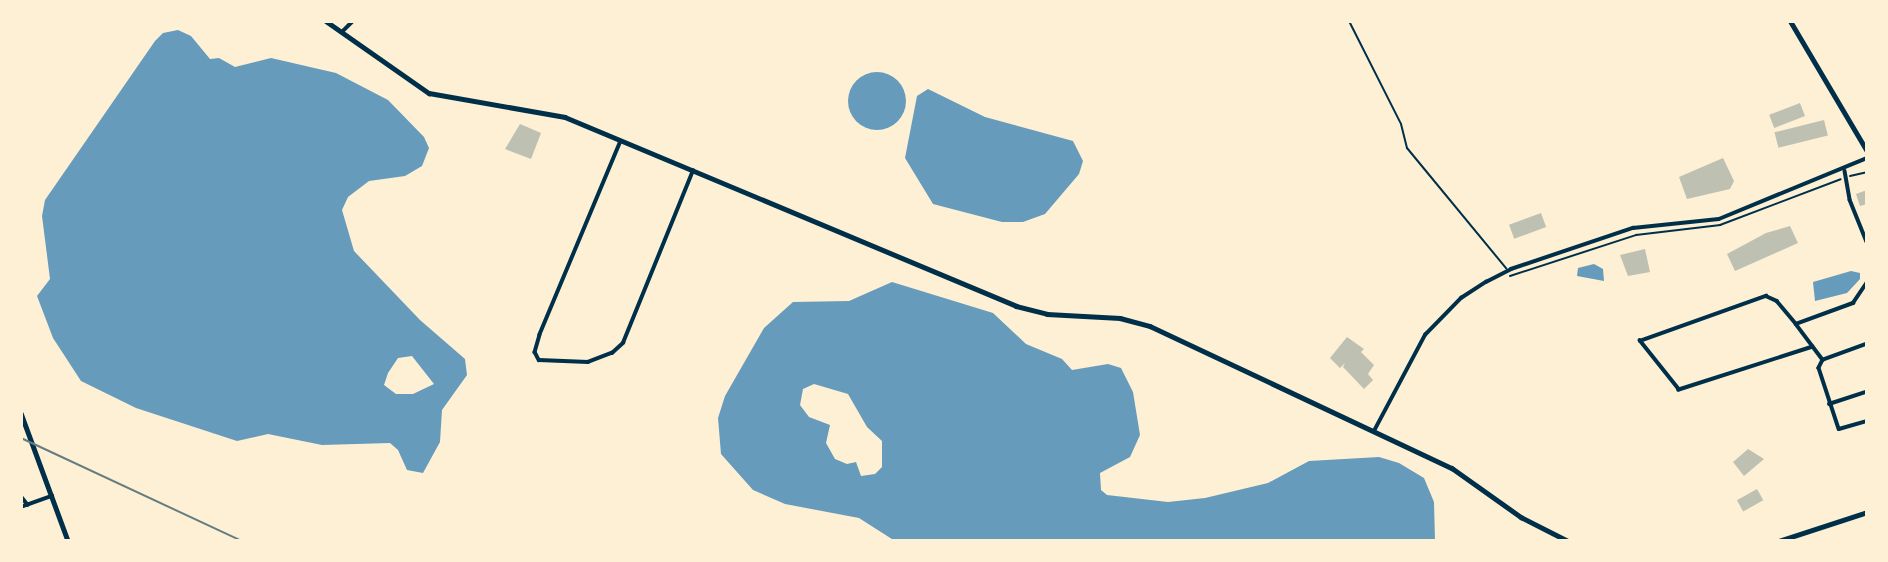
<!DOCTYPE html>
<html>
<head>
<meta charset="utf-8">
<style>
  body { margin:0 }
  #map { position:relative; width:1888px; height:562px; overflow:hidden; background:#fdf0d5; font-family:Lato,sans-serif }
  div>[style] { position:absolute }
  .water>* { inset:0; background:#669bbc }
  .round { border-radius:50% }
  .building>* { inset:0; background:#bec0b2; transform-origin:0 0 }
  .path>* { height:2px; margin:-1px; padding:0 1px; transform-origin:1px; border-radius:1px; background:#003049 }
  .minor>* { height:3.5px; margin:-1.75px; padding:0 1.75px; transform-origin:1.75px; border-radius:1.75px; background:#003049 }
  .tertiary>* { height:4.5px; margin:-2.25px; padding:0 2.25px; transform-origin:2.25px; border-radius:2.25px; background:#003049 }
  .primary>* { height:5px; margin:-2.5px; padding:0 2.5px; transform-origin:2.5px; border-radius:2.5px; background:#003049 }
  .rail>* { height:2px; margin:-1px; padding:0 1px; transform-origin:1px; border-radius:1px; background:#657d81 }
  span { translate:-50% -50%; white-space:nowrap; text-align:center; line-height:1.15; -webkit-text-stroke:5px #fdf0d5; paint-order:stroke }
  .frame { position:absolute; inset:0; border:23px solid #fdf0d5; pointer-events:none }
</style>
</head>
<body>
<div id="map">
  <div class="water">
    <div style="clip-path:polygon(evenodd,178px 30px,191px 36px,210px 59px,219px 58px,235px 67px,271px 58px,336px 73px,388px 100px,424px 137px,429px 148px,422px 166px,405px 176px,369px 181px,348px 197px,342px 210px,354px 251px,420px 320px,465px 359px,467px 375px,442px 410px,440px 442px,423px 473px,407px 470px,398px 450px,390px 443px,322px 445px,268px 434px,237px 441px,136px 408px,81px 381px,53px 338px,37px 296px,50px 279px,42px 216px,45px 200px,155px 41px,163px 33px,178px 30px,412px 356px,434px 384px,413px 394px,396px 394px,384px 385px,388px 373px,398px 358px,412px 356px)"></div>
    <div class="round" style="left:848px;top:72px;width:58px;height:58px"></div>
    <div style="clip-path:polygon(928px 89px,985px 117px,1073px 141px,1083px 161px,1079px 174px,1045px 214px,1023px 222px,1002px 222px,933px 204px,905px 158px,917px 96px)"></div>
    <div style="clip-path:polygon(1594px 264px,1603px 269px,1604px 281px,1577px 276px,1578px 268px)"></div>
    <div style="clip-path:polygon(1851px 271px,1860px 273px,1860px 279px,1847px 293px,1815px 301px,1813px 282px)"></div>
    <div style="clip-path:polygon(evenodd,892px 282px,993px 313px,1026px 344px,1062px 359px,1072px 370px,1108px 364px,1121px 368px,1133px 392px,1140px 435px,1130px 457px,1100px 473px,1101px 490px,1107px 495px,1168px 502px,1205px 498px,1268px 483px,1309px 461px,1379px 457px,1399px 463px,1424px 478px,1434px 502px,1435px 541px,895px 541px,859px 518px,785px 504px,753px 490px,721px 454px,718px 418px,725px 396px,764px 328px,793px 302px,849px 301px,892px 282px,814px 384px,848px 394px,867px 427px,882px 441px,882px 467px,875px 474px,861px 476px,856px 462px,847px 464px,835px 459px,826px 443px,830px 425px,809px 417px,800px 405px,803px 389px,814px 384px)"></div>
  </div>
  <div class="building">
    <div style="left:1800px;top:103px;width:14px;height:33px;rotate:69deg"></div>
    <div style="left:1824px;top:120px;width:16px;height:51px;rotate:76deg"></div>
    <div style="clip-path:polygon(520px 124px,541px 133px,531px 159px,505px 149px)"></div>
    <div style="clip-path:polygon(1723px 158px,1734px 181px,1730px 189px,1687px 199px,1679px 177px)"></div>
    <div style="clip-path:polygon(1867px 190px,1867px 204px,1860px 206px,1856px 194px)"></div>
    <div style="left:1541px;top:213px;width:15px;height:34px;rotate:70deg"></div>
    <div style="clip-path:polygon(1790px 226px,1798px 243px,1735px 271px,1727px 254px,1766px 233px)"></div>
    <div style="clip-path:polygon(1645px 249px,1650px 272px,1628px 276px,1620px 255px)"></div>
    <div style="clip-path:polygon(1347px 337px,1364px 349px,1361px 352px,1374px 365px,1368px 374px,1373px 380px,1364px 389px,1343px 367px,1345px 363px,1340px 368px,1330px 358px)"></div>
    <div style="clip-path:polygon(1748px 449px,1764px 459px,1744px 476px,1733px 462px)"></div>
    <div style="left:1757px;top:489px;width:13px;height:23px;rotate:61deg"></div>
  </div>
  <div class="path">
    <div style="left:1349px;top:21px;width:115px;rotate:63.2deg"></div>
    <div style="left:1401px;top:124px;width:25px;rotate:76deg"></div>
    <div style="left:1407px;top:148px;width:156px;rotate:50.5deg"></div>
    <div style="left:1850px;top:176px;width:17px;rotate:-13deg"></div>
    <div style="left:1510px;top:276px;width:133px;rotate:-18deg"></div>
    <div style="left:1636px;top:235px;width:85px;rotate:-6.8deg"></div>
    <div style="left:1720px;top:225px;width:129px;rotate:-20.8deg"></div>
  </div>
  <div class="minor">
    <div style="left:342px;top:32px;width:16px;rotate:-45deg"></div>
    <div style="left:621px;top:141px;width:210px;rotate:112.7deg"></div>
    <div style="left:540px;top:335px;width:18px;rotate:106deg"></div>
    <div style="left:535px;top:352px;width:9px;rotate:63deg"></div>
    <div style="left:539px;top:360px;width:49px;rotate:2.3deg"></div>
    <div style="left:588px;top:362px;width:26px;rotate:-21deg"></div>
    <div style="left:612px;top:353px;width:15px;rotate:-42deg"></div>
    <div style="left:623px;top:343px;width:186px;rotate:-67.9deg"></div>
    <div style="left:1845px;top:171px;width:29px;rotate:80deg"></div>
    <div style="left:1850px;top:200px;width:45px;rotate:68deg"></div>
    <div style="left:1796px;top:324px;width:61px;rotate:-20.2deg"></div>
    <div style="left:1853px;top:303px;width:25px;rotate:-56deg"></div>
    <div style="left:1867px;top:344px;width:47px;rotate:160deg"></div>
    <div style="left:1823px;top:360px;width:9px;rotate:117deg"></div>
    <div style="left:1819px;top:368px;width:64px;rotate:71.8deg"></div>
    <div style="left:1839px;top:429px;width:29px;rotate:-16deg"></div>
    <div style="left:1813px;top:347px;width:141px;rotate:162.2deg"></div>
    <div style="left:1679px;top:390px;width:63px;rotate:-128.5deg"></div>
    <div style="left:1640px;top:341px;width:134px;rotate:-19.7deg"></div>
    <div style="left:1766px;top:296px;width:12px;rotate:24deg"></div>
    <div style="left:1777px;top:301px;width:30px;rotate:50deg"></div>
    <div style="left:1796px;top:324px;width:45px;rotate:53.1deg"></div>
    <div style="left:1829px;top:404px;width:40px;rotate:-18deg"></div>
    <div style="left:1374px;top:431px;width:109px;rotate:-62deg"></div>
    <div style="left:1425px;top:335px;width:52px;rotate:-45.8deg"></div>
    <div style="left:1461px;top:298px;width:30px;rotate:-33deg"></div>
    <div style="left:1486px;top:282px;width:28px;rotate:-27deg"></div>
    <div style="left:1511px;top:269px;width:129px;rotate:-18.6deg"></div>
    <div style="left:1633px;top:228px;width:86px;rotate:-6deg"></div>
    <div style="left:1719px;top:219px;width:160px;rotate:-22.4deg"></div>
    <div style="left:21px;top:496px;width:11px;rotate:52deg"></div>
    <div style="left:21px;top:507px;width:33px;rotate:-20deg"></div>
  </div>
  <div class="tertiary">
    <div style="left:326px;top:21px;width:126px;rotate:35deg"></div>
    <div style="left:429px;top:93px;width:138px;rotate:10deg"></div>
    <div style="left:565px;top:117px;width:489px;rotate:22.7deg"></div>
    <div style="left:1016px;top:306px;width:32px;rotate:14deg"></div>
    <div style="left:1047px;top:314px;width:73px;rotate:3.1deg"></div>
    <div style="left:1120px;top:318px;width:31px;rotate:15deg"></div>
    <div style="left:1150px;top:326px;width:334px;rotate:25.2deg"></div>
    <div style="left:1452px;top:468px;width:85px;rotate:35.4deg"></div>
    <div style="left:1521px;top:517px;width:53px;rotate:27.1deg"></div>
    <div style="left:21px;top:413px;width:136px;rotate:69.8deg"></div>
    <div style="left:1779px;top:541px;width:93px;rotate:-18.2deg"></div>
  </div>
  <div class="primary">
    <div style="left:1790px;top:21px;width:151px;rotate:59.4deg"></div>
  </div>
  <div class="rail">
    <div style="left:21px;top:438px;width:244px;rotate:25deg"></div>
  </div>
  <div class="frame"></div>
</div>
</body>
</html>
